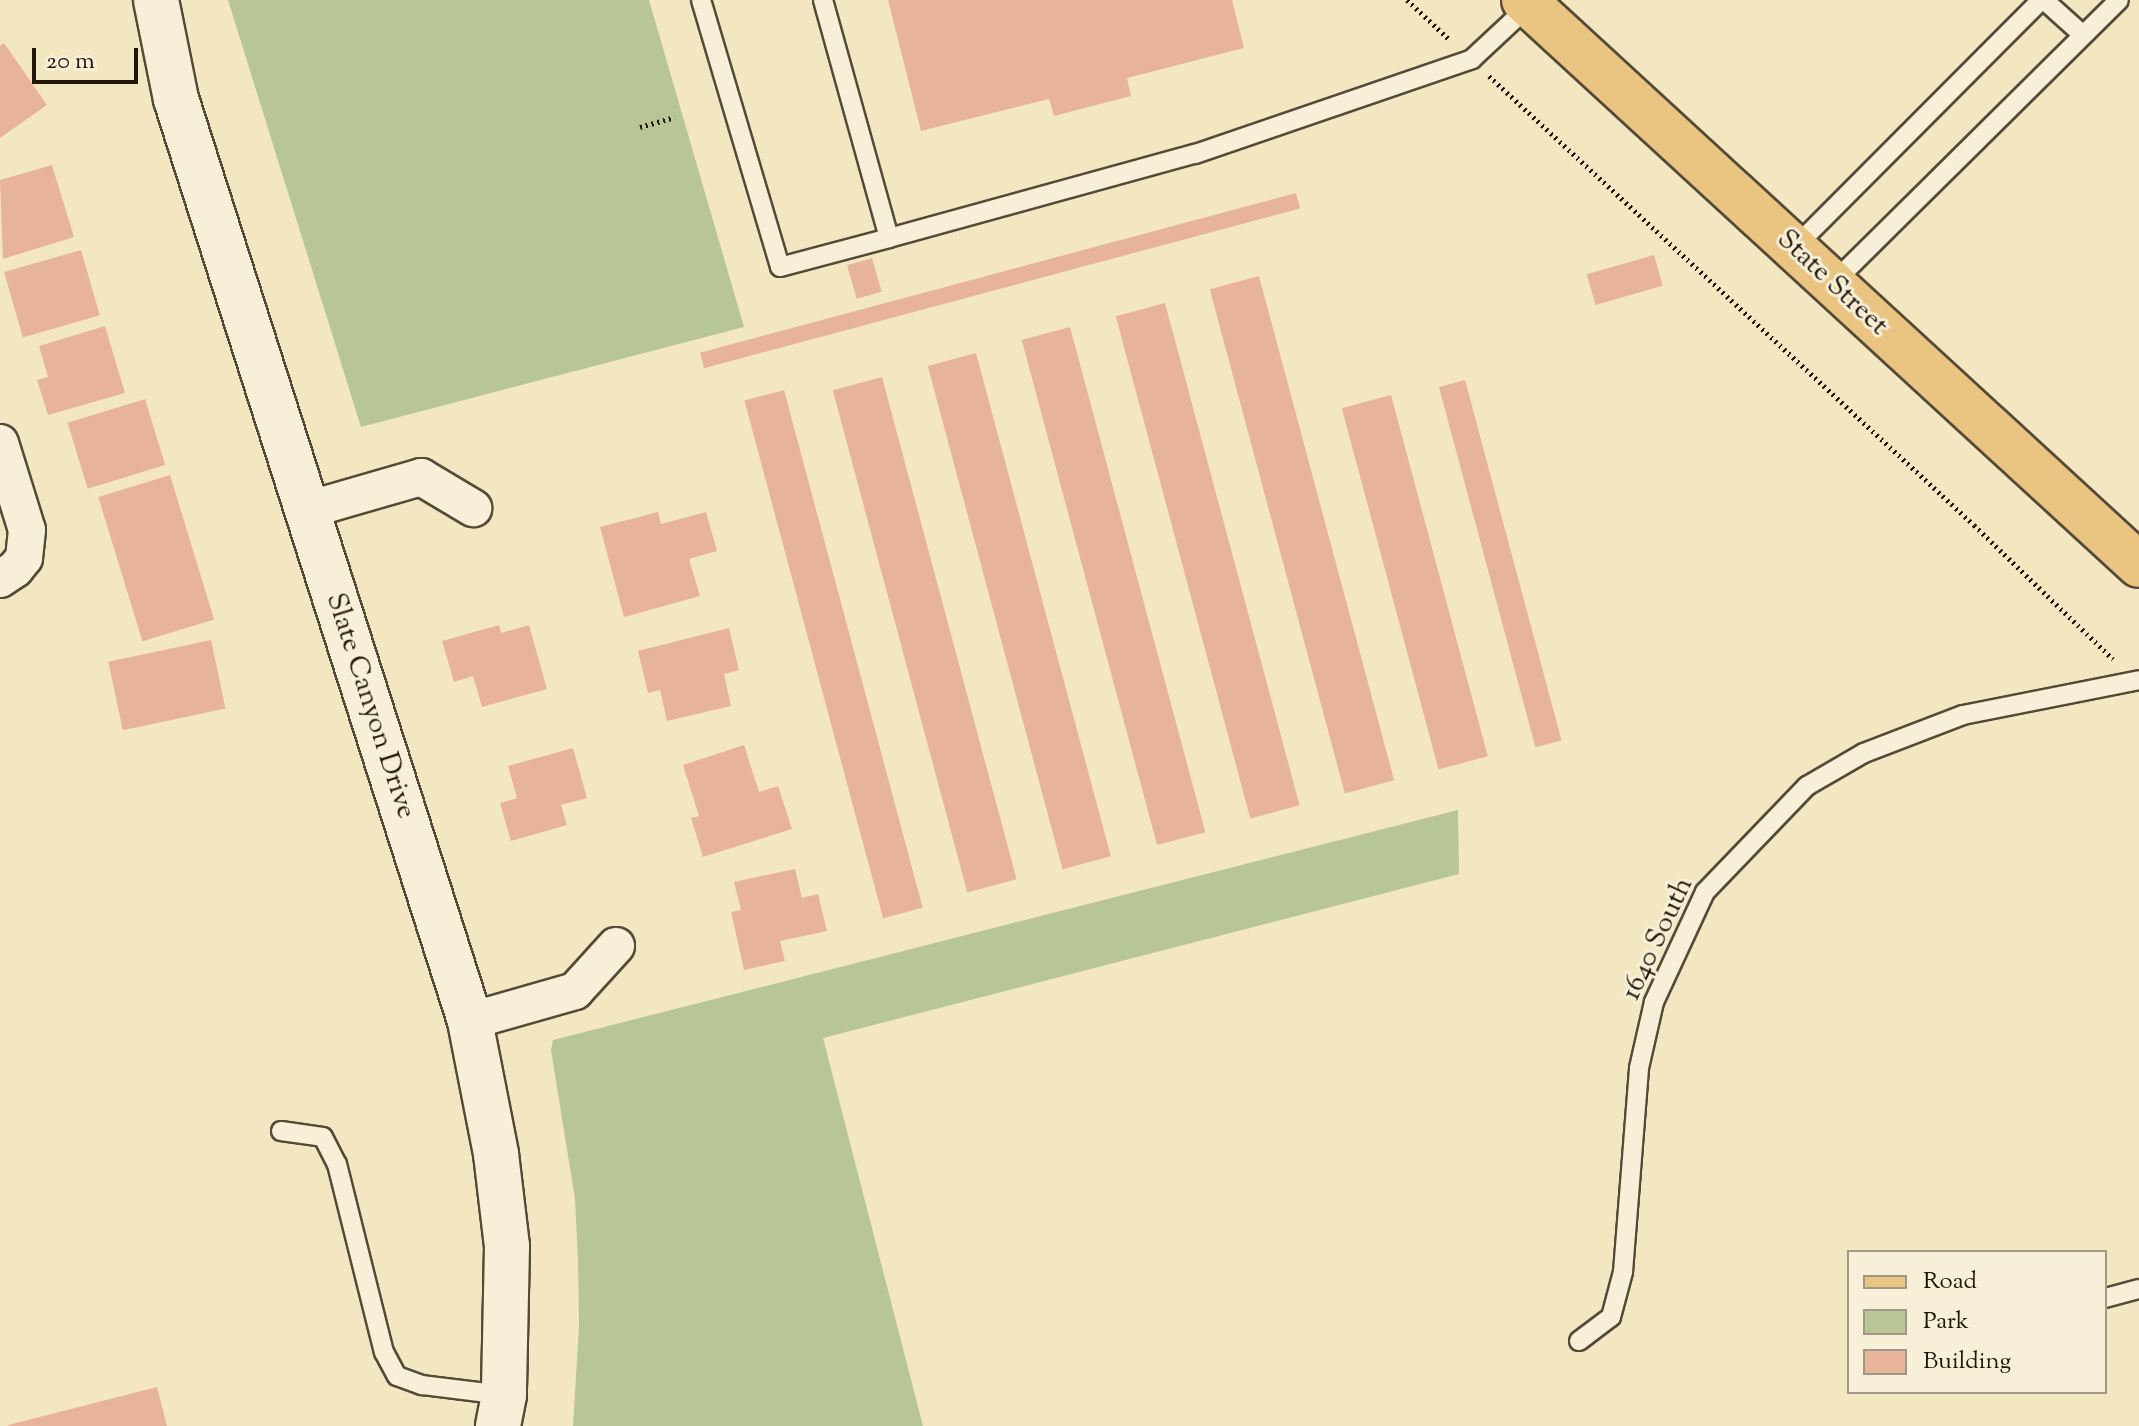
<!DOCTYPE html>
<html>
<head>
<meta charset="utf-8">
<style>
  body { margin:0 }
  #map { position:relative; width:2139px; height:1426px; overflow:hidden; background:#f3e7c2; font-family:"Sorts Mill Goudy",serif }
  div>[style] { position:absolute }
  .green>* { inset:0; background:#b8c695 }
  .building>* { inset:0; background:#e8b499; transform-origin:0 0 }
  .path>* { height:5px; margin-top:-2.5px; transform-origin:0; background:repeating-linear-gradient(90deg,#20160a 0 2px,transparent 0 6px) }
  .roads { filter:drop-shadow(2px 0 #554a38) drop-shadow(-2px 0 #554a38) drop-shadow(0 2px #554a38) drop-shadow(0 -2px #554a38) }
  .service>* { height:18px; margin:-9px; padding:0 9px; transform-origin:9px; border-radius:9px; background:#f7efd7 }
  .minor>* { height:36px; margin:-18px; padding:0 18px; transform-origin:18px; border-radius:18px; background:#f7efd7 }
  .tertiary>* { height:44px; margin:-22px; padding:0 22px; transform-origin:22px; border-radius:22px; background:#f7efd7 }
  .primary>* { height:44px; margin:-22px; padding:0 22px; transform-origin:22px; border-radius:22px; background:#eac481 }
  span { translate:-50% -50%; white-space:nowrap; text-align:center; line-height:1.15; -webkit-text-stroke:6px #f7efd7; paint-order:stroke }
  .street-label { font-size:28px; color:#20160a }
  .legend { position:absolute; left:1847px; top:1250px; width:260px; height:144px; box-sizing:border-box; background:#f7efd7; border:2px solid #a19885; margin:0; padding:10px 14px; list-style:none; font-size:24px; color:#20160a }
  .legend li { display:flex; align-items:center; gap:16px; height:40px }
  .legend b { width:40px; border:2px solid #a19885 }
  .scale { position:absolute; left:32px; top:48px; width:106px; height:36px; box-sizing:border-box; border:4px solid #20160a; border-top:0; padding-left:10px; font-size:24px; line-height:28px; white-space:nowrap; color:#20160a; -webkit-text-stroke:6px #f7efd7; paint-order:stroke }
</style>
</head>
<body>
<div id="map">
  <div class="green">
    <div style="clip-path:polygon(228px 0,649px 0,744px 327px,361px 427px)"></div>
    <div style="clip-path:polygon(1458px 810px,1459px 874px,823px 1038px,923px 1426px,573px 1426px,579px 1326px,578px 1260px,575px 1199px,551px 1050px,553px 1040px)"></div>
  </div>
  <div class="building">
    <div style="clip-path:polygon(888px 0,1232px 0,1244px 48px,1127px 78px,1131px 96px,1054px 116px,1049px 99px,921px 131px)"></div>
    <div style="clip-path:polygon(4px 43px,47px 105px,0 138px,0 46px)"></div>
    <div style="clip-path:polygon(52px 165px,74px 237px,3px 259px,0 180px)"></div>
    <div style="left:1296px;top:193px;width:16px;height:617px;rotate:75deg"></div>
    <div style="left:81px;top:250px;width:68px;height:80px;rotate:74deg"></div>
    <div style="left:1654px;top:255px;width:32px;height:70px;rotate:74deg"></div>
    <div style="left:872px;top:258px;width:35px;height:26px;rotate:74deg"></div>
    <div style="left:1259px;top:276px;width:522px;height:51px;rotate:75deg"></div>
    <div style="left:1165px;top:303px;width:520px;height:51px;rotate:75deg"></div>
    <div style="clip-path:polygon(105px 326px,125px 393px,48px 415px,37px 380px,48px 377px,39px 346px)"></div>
    <div style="left:1070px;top:327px;width:523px;height:50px;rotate:75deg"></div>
    <div style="left:976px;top:353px;width:521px;height:50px;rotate:75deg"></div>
    <div style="left:882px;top:377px;width:520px;height:51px;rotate:75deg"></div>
    <div style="left:1465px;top:380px;width:373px;height:27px;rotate:75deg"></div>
    <div style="left:784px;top:390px;width:536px;height:41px;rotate:75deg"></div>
    <div style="left:1391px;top:395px;width:374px;height:51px;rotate:75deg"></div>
    <div style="left:145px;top:399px;width:69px;height:81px;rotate:73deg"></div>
    <div style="left:170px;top:475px;width:151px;height:75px;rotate:73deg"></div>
    <div style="clip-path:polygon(658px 512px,661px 524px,706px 512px,717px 551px,689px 559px,700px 596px,624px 617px,600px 527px)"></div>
    <div style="clip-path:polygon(499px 625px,501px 633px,529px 625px,547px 689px,482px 707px,473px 676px,454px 682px,442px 641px)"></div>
    <div style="clip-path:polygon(729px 628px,739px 670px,724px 674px,731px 706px,667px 721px,660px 690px,648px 693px,638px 651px)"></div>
    <div style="left:211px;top:640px;width:70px;height:105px;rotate:78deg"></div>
    <div style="clip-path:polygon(744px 745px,759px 792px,778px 786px,792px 829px,703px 857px,691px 818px,699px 816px,683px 765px)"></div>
    <div style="clip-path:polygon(573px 748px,587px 798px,561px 805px,567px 825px,511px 841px,500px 803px,517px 798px,508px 766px)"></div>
    <div style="clip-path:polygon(795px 869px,802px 898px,818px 894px,827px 931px,780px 941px,785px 961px,744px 970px,731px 912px,741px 910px,734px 882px)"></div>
    <div style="clip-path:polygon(157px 1387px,167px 1426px,8px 1426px,8px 1425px)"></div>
  </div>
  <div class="path">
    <div style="left:1407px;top:0;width:57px;rotate:42.9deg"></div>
    <div style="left:1489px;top:76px;width:661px;rotate:42.79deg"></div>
    <div style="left:1974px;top:525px;width:193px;rotate:44deg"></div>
    <div style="left:640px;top:127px;width:36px;rotate:-16deg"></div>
  </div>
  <div class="roads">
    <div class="service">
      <div style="left:701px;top:0;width:278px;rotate:73.5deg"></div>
      <div style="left:780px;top:267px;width:113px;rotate:-14.9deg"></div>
      <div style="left:823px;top:0;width:247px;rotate:74.5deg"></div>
      <div style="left:889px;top:238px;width:317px;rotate:-15.4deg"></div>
      <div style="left:1195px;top:154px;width:293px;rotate:-18.9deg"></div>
      <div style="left:1472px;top:59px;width:79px;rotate:-43deg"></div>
      <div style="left:2044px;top:0;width:52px;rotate:41.9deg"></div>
      <div style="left:1794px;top:248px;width:350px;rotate:-45.1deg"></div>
      <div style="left:1833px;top:283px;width:402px;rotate:-44.7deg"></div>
      <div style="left:281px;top:1131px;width:42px;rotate:8.1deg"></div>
      <div style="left:323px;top:1137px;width:30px;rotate:63deg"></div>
      <div style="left:337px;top:1164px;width:194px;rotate:76deg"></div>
      <div style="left:384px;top:1352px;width:27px;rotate:62deg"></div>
      <div style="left:397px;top:1376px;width:27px;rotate:20deg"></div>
      <div style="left:422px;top:1385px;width:83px;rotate:7deg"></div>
      <div style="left:2105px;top:1298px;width:35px;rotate:-15deg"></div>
      <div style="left:1579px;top:1341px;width:40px;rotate:-37deg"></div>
      <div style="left:1611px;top:1317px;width:47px;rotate:-75.1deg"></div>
      <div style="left:1623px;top:1272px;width:205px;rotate:-85.5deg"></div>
      <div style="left:1639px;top:1068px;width:68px;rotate:-77.2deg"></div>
      <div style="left:1654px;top:1002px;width:121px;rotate:-65.1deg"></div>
      <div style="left:1705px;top:892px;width:147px;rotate:-46.1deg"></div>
      <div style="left:1807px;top:786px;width:66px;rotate:-30.1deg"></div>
      <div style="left:1864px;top:753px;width:106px;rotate:-21deg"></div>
      <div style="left:1963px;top:715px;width:179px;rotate:-11.2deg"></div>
    </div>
    <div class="minor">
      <div style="left:0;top:443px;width:91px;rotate:72.8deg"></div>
      <div style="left:27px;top:530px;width:28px;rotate:96deg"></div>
      <div style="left:24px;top:558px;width:14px;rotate:129deg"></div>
      <div style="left:15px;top:569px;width:18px;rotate:146deg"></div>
      <div style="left:307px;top:510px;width:119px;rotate:-16.1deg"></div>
      <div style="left:421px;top:477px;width:61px;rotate:30.8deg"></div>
      <div style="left:470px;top:1021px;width:109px;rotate:-15.9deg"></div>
      <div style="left:575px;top:991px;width:61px;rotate:-47.7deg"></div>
    </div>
    <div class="tertiary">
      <div style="left:156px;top:0;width:101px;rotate:78.6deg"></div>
      <div style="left:176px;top:99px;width:968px;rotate:72.31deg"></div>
      <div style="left:470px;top:1021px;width:136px;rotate:78.9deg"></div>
      <div style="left:496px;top:1154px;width:93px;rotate:83.2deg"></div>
      <div style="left:507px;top:1246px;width:149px;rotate:91.2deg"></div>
      <div style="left:504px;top:1395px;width:32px;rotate:101deg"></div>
    </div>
    <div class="primary">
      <div style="left:1524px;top:0;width:835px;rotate:42.57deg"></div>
    </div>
  </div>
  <div class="street-label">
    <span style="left:1832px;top:283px;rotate:43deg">State Street</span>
    <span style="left:370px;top:706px;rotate:72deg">Slate Canyon Drive</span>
    <span style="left:1658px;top:939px;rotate:-65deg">1640 South</span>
  </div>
  <ul class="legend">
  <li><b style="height:10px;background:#eac481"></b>Road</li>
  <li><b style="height:22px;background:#b8c695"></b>Park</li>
  <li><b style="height:22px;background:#e8b499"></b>Building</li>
  </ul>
  <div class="scale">20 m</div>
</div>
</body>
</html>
